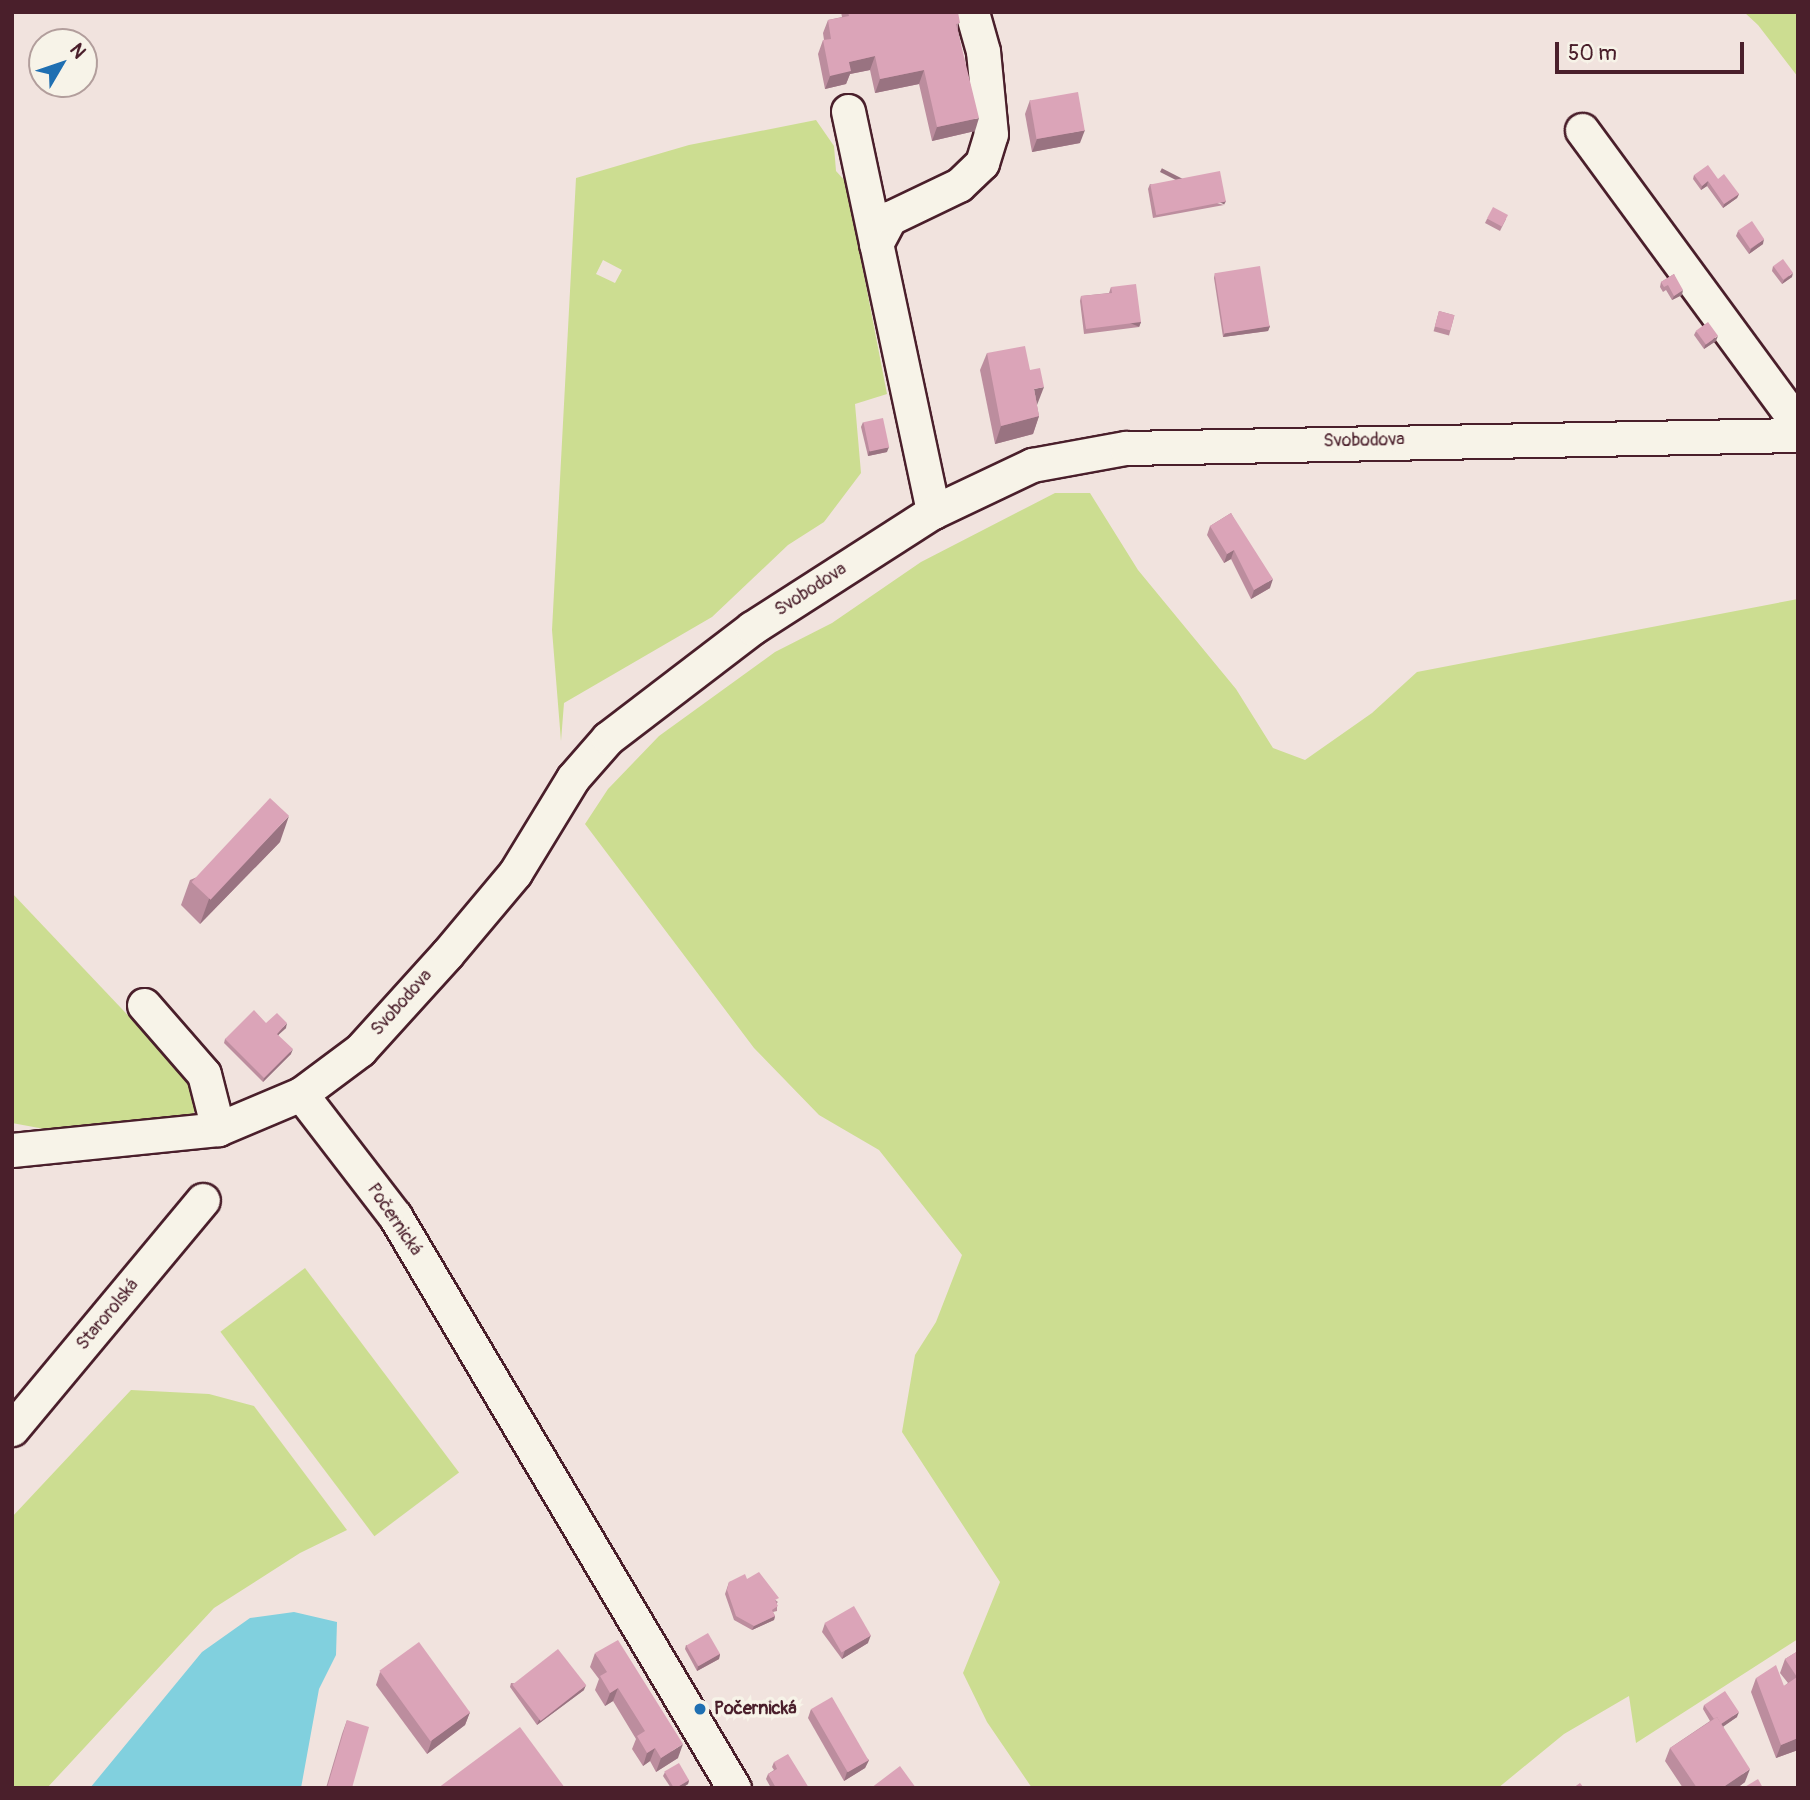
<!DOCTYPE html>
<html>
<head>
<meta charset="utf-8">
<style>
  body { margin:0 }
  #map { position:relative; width:1810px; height:1800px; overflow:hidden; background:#f1e3de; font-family:Pangolin,sans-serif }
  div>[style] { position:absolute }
  .green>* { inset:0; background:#ccdd91; transform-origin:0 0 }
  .water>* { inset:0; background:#81d0de }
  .roads { filter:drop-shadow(2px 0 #4a1f2b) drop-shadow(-2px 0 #4a1f2b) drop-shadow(0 2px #4a1f2b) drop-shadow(0 -2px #4a1f2b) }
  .minor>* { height:33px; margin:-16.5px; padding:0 16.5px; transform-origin:16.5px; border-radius:16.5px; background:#f7f3e8 }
  .wall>* { inset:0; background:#bc8d9e; transform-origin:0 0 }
  .shaded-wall>* { inset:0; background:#997381; transform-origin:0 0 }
  .building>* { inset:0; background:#dba4b8; transform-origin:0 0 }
  .dots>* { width:19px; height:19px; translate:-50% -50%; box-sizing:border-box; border:4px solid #f7f3e8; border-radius:50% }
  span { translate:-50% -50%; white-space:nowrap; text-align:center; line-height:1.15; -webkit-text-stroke:7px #f7f3e8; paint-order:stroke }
  .street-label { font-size:18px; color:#4a1f2b }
  .poi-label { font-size:18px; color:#4a1f2b; font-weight:700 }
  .left { translate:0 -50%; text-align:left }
  .frame { position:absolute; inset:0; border:14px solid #4a1f2b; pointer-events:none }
  .north { position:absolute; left:28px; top:28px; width:70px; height:70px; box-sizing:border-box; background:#f7f3e8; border:2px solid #b29e9c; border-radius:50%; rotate:51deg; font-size:19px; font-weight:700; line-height:28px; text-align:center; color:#4a1f2b }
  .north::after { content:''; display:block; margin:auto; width:24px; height:32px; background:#1f6fb2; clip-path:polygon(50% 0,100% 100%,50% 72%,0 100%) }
  .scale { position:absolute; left:1555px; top:42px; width:189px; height:32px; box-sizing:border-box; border:4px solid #4a1f2b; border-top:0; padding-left:9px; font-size:21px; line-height:24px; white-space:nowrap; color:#4a1f2b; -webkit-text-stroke:5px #f7f3e8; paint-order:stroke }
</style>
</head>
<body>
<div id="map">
  <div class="green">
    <div style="clip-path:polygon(1744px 12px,1798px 12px,1798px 77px,1758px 25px)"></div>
    <div style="clip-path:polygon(evenodd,816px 120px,834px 146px,836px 171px,846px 182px,887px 394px,855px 404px,861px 473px,824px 522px,788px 545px,712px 617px,564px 703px,561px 741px,552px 630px,576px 178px,689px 145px,816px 120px,603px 260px,622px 270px,615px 283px,596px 274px,603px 260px)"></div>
    <div style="clip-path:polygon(1055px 493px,1090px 493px,1138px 570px,1236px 689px,1273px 748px,1305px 760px,1372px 713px,1417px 672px,1798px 599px,1798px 1639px,1636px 1743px,1629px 1696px,1564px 1734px,1498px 1788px,1032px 1788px,987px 1722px,963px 1673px,1000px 1582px,902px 1432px,915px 1355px,936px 1322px,962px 1255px,879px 1150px,819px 1115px,754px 1048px,585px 824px,608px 789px,659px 736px,775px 652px,832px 623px,921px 562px)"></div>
    <div style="clip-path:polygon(12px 893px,194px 1085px,199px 1103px,193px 1114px,50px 1130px,12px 1123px)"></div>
    <div style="left:305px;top:1268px;width:256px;height:106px;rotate:53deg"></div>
    <div style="clip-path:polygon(131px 1390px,209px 1394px,254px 1406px,347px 1530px,300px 1553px,214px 1608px,47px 1788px,12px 1788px,12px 1517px)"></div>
  </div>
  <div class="water">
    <div style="clip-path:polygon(294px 1612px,337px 1622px,336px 1655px,319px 1689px,301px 1788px,90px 1788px,202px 1652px,250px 1618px)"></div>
  </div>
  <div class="roads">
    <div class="minor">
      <div style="left:848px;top:111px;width:410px;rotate:78deg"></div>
      <div style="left:1582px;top:130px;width:365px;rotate:53.7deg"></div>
      <div style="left:876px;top:244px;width:30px;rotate:-62deg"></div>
      <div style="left:890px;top:218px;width:76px;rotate:-25.6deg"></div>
      <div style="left:959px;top:185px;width:32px;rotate:-44deg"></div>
      <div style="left:982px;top:163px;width:30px;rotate:-73deg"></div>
      <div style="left:991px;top:134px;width:83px;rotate:-95.5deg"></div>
      <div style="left:983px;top:51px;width:41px;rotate:-105.8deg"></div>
      <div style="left:144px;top:1005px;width:91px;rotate:49deg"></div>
      <div style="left:204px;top:1074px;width:57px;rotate:75.7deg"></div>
      <div style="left:301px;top:1094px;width:154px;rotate:52.4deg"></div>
      <div style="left:395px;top:1216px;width:665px;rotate:59.35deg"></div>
      <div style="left:12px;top:1150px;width:207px;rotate:-5.8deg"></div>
      <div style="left:218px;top:1129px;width:90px;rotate:-22.9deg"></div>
      <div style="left:301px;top:1094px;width:74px;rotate:-36.7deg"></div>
      <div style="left:360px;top:1050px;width:130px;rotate:-47.8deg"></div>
      <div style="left:447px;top:954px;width:106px;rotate:-50deg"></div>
      <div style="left:515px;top:873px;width:111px;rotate:-58.6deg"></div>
      <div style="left:573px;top:778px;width:53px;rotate:-48.8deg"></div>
      <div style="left:608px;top:738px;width:181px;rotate:-37.4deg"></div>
      <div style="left:752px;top:628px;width:215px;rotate:-32.7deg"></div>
      <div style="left:933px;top:512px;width:110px;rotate:-25.4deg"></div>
      <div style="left:1032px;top:465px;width:96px;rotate:-10.3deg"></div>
      <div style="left:1126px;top:448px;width:672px;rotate:-1.11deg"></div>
      <div style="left:12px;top:1429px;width:298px;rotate:-50.2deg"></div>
    </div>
  </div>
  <div class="wall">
    <div style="clip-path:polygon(841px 12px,958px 12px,958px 30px,975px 131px,932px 141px,919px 84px,875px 93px,870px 70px,850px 74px,846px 84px,825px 89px,818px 54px,823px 40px,824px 40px,823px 33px,828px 20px,842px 17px)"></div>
    <div style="clip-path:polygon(1030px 100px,1080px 143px,1032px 152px,1025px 114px)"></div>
    <div style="clip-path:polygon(1694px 175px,1718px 179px,1739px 194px,1737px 198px,1723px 208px,1707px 186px,1701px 190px,1693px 179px)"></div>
    <div style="clip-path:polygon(1150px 184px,1224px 205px,1153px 218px,1148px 189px)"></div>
    <div style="clip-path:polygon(1487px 219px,1506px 219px,1500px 231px,1485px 223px)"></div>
    <div style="clip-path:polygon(1738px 231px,1763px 244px,1749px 254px,1736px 236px)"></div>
    <div style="clip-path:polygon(1773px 266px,1792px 277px,1782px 284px,1772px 271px)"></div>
    <div style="clip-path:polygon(1215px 273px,1270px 326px,1268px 331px,1223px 337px,1214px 278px)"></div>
    <div style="clip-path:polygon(1674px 274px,1682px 295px,1672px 300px,1666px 290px,1663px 292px,1660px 287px,1661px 282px)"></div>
    <div style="clip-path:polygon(1111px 287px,1141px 322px,1139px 327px,1084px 334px,1080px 301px,1081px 296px,1109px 293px)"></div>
    <div style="left:1439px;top:311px;width:16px;height:21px;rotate:15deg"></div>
    <div style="clip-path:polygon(1696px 331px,1716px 341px,1704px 349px,1694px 335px)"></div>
    <div style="clip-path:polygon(987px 353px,1030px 370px,1039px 416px,1033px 434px,995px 444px,980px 370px)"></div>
    <div style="clip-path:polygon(863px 422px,887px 452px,868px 456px,861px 427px)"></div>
    <div style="clip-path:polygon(1231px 513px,1270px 588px,1251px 599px,1231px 559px,1224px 563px,1207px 535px,1210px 526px)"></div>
    <div style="clip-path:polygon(280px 842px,200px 924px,181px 905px,190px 880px)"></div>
    <div style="clip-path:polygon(266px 1023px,286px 1028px,278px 1035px,291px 1054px,263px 1082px,224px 1043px,225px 1039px)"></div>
    <div style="clip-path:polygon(747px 1579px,778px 1602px,777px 1603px,777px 1611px,773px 1612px,775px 1616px,774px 1620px,752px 1630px,734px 1620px,725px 1594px,729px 1582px)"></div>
    <div style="clip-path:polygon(825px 1623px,868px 1643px,842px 1659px,822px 1632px)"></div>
    <div style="clip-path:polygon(686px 1645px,720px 1654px,719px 1659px,697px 1671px,685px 1649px)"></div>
    <div style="clip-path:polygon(1798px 1651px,1798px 1750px,1776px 1758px,1751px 1692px,1756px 1678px,1784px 1686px,1788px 1683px,1780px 1673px,1785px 1659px)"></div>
    <div style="clip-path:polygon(595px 1653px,678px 1758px,656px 1772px,650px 1761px,643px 1766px,632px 1749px,636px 1739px,613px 1701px,605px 1706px,595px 1690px,599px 1679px,590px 1667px)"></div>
    <div style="clip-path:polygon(380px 1672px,470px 1712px,465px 1725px,427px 1754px,376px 1685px)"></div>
    <div style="clip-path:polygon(511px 1683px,584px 1690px,537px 1725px,510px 1687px)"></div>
    <div style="clip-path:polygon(1704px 1705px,1737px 1717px,1723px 1726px,1745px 1782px,1737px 1788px,1683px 1788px,1665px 1761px,1670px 1748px,1710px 1721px,1703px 1709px)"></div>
    <div style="clip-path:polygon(811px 1709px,869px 1760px,865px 1768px,844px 1781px,808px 1718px)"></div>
    <div style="clip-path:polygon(347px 1720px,352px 1788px,326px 1788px,342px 1734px)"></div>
    <div style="clip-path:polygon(774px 1762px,809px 1788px,771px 1788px,766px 1779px,768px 1774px,774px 1770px,772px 1767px)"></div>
    <div style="clip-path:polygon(665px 1772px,689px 1780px,688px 1784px,682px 1788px,671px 1788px,663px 1776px)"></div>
  </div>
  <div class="shaded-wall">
    <div style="clip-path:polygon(875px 56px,870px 70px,850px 74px,846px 84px,825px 89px,830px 76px,849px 62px)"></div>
    <div style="clip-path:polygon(924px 70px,919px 84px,875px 93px,880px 79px)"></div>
    <div style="clip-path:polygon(979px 118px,975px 131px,932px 141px,937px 127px)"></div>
    <div style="clip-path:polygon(1085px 130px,1080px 143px,1032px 152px,1037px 139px)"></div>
    <div style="clip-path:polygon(1708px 181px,1707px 186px,1701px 190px,1702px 186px)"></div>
    <div style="clip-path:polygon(1739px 194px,1737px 198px,1723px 208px,1724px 204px)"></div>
    <div style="left:1226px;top:201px;width:4px;height:72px;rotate:117deg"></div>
    <div style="clip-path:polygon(1764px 239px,1763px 244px,1749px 254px,1751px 249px)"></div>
    <div style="clip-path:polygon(1793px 273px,1792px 277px,1782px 284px,1784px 280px)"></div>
    <div style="clip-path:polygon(1683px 290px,1682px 295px,1672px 300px,1674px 296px)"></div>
    <div style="left:1141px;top:322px;width:5px;height:55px;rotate:112deg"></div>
    <div style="clip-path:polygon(1270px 326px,1268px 331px,1223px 337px,1225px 333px)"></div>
    <div style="clip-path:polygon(1718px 336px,1716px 341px,1704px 349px,1705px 345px)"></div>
    <div style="clip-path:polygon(1044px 387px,1037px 405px,1034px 389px)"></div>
    <div style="clip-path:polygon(1039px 416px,1033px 434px,995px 444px,1001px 426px)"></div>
    <div style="clip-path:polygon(889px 447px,887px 452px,868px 456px,869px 451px)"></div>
    <div style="clip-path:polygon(1234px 550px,1231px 559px,1224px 563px,1227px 554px)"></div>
    <div style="clip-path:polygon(1273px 579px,1270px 588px,1251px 599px,1254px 590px)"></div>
    <div style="clip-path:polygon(289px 816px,280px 842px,200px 924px,209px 899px)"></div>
    <div style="clip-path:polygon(287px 1023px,286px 1028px,275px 1038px,277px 1034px)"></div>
    <div style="clip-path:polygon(293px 1049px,291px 1054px,263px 1082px,264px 1078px)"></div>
    <div style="clip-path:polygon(775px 1616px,774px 1620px,752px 1630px,754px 1626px)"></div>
    <div style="clip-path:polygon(871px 1635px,868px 1643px,842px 1659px,845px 1650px)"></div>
    <div style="clip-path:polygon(720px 1654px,719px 1659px,697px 1671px,698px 1666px)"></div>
    <div style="clip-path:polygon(586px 1685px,584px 1690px,537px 1725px,539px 1720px)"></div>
    <div style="clip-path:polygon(618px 1688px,613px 1701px,605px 1706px,610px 1693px)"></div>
    <div style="clip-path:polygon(470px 1712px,465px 1725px,427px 1754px,432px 1740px)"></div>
    <div style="clip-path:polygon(1739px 1712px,1737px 1717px,1717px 1731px,1718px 1726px)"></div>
    <div style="clip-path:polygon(1798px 1738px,1798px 1750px,1776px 1758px,1781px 1745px)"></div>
    <div style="clip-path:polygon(683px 1744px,678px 1758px,656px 1772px,661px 1758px)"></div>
    <div style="clip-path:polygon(655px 1748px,650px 1761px,643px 1766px,647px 1753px)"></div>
    <div style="clip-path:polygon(869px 1760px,865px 1768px,844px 1781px,847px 1772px)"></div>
    <div style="clip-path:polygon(1750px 1769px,1745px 1782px,1737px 1788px,1722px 1788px)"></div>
    <div style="clip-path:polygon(689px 1780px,688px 1784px,682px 1788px,676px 1788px)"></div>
  </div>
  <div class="building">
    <div style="clip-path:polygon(848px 12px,958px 12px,960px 23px,956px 24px,979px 118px,937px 127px,924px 70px,880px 79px,875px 56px,849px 62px,851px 71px,830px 76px,823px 40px,831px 39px,828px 20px,849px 16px)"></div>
    <div style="left:1078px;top:92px;width:39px;height:49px;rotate:80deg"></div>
    <div style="clip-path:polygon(1708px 165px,1718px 179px,1724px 174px,1739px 194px,1724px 204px,1708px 181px,1702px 186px,1694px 175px)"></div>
    <div style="left:1220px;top:171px;width:31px;height:71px;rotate:79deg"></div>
    <div style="left:1493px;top:207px;width:17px;height:13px;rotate:28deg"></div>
    <div style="left:1752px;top:221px;width:22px;height:17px;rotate:56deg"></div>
    <div style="left:1783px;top:259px;width:17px;height:12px;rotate:54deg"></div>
    <div style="left:1260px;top:266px;width:61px;height:46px;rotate:81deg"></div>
    <div style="clip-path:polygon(1674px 274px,1683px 290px,1674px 296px,1668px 285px,1664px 287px,1661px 282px)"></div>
    <div style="clip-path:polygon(1136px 284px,1141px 322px,1086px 329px,1081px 296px,1112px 293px,1111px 287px)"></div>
    <div style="left:1439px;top:311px;width:16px;height:16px;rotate:15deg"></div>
    <div style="left:1708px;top:322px;width:17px;height:15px;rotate:54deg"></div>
    <div style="clip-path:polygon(1025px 346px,1030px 370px,1040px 368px,1044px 387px,1034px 389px,1039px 416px,1001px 426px,987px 353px)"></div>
    <div style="left:883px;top:418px;width:30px;height:20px;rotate:78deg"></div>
    <div style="clip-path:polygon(1231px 513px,1273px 579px,1254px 590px,1234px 550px,1227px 554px,1210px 526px)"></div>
    <div style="left:270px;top:798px;width:26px;height:115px;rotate:43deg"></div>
    <div style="clip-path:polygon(254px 1010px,266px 1023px,277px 1013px,287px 1023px,277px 1034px,293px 1049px,264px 1078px,225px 1039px)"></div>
    <div style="clip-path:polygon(759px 1572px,779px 1598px,775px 1600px,778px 1606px,772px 1610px,775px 1616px,754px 1626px,736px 1616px,727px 1590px,729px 1582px,745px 1574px,747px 1579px)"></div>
    <div style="left:854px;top:1606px;width:34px;height:34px;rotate:60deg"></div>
    <div style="left:708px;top:1633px;width:24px;height:25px;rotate:60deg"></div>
    <div style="clip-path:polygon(618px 1640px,683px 1744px,661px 1758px,655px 1748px,647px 1753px,637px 1736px,645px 1731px,618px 1688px,610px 1693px,600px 1676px,607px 1672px,595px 1653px)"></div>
    <div style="left:419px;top:1642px;width:87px;height:49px;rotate:54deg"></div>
    <div style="left:558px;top:1649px;width:46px;height:58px;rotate:52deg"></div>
    <div style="clip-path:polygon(1798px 1651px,1798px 1738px,1781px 1745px,1756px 1678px,1776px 1665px,1784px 1686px,1797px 1677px,1785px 1659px)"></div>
    <div style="clip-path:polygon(1725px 1691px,1739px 1712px,1721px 1724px,1717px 1717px,1714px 1719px,1704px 1705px)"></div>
    <div style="left:832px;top:1697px;width:73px;height:24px;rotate:60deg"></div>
    <div style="clip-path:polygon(1717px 1717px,1750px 1769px,1722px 1788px,1697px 1788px,1670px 1748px)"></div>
    <div style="clip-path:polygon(347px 1720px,369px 1727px,352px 1788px,327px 1788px)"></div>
    <div style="clip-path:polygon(520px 1727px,565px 1788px,438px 1788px)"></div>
    <div style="clip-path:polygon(788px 1754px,809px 1788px,776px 1788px,768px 1774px,777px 1769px,774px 1762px)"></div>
    <div style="left:679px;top:1763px;width:20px;height:17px;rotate:60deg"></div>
    <div style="clip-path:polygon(900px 1766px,916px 1788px,871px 1788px)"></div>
    <div style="clip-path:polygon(1758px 1779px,1763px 1788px,1743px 1788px)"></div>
    <div style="clip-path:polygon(1580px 1783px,1584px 1788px,1573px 1788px)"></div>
  </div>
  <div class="dots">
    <div style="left:700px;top:1709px;background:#1f6fb2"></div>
  </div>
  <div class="street-label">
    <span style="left:1364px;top:441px;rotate:-1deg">Svobodova</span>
    <span style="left:811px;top:590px;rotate:-33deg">Svobodova</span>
    <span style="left:402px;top:1003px;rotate:-48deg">Svobodova</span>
    <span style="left:394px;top:1220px;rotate:56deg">Počernická</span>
    <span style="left:108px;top:1315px;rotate:-50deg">Starorolská</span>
  </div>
  <div class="poi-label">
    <span class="left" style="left:714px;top:1709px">Počernická</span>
  </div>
  <div class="frame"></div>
  <div class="north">N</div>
  <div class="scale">50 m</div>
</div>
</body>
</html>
